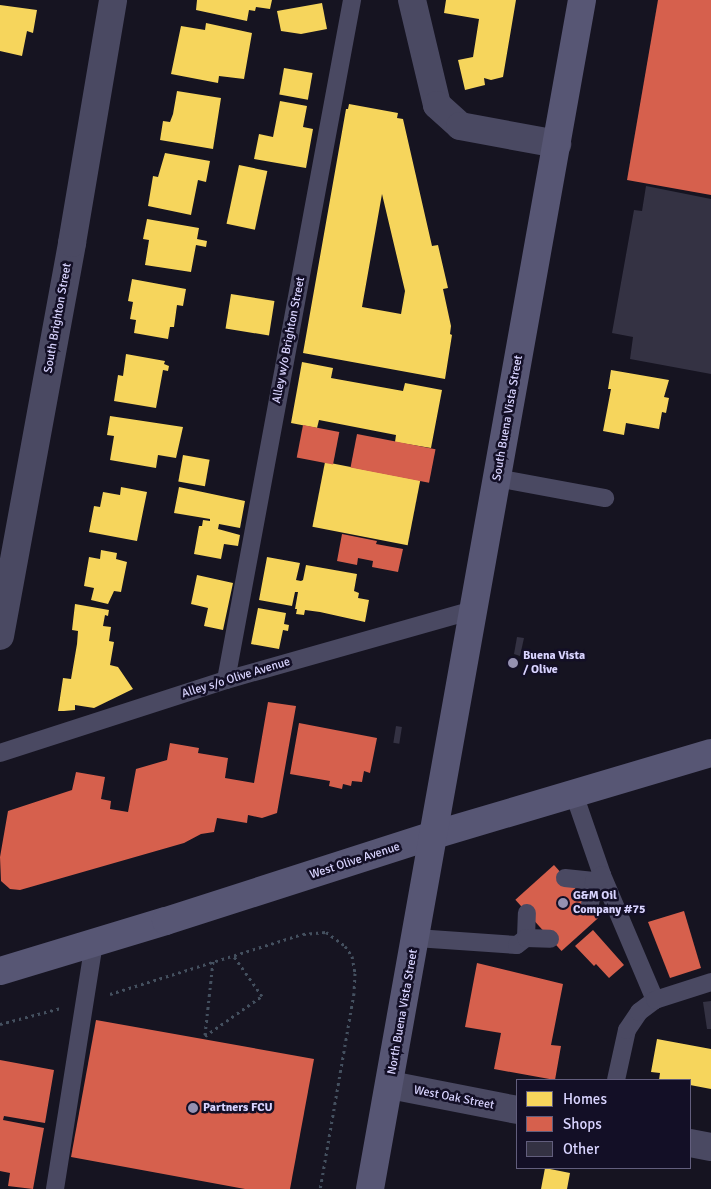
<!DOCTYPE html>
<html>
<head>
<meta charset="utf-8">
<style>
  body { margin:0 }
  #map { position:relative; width:711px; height:1189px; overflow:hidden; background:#161421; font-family:Signika,sans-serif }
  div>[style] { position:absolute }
  .homes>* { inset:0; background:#f6d55c; transform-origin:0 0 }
  .shops>* { inset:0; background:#d6604d; transform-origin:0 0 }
  .building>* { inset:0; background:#343243; transform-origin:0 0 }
  .path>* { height:3px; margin-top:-1.5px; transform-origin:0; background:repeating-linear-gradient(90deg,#44505f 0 2.5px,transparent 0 6.5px) }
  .lane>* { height:18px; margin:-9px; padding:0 9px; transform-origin:9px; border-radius:9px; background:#4a4962 }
  .street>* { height:28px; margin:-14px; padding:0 14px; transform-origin:14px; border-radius:14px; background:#4a4962 }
  .secondary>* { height:28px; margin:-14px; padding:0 14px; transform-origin:14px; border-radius:14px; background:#575674 }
  .dots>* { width:14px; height:14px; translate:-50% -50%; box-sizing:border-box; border:2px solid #130f26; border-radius:50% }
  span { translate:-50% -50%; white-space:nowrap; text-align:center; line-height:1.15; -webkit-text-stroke:5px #130f26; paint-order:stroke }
  .street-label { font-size:12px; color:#d9d4ff }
  .poi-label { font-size:12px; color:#d9d4ff; font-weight:700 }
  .left { translate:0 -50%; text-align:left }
  .legend { position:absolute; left:516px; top:1079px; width:175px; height:90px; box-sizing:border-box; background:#130f26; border:1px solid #625e7d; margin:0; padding:6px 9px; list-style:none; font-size:15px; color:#d9d4ff }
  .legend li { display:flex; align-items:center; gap:10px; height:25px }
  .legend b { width:25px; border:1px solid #625e7d }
</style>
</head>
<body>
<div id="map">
  <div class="homes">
    <div style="clip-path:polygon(197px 0,272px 0,270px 9px,256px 7px,255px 11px,249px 10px,247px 21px,196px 10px)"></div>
    <div style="clip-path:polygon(446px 0,516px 0,503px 77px,491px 80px,484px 78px,485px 85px,465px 90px,458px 60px,473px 57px,479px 19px,444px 13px)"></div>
    <div style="clip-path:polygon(322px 3px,327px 29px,301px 34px,281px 31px,277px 11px)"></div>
    <div style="clip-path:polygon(0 5px,37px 10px,33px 33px,27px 31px,22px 56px,0 51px)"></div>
    <div style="clip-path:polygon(206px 23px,252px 33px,244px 79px,219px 76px,218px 83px,171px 74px,181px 26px,205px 30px)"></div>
    <div style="left:284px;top:68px;width:29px;height:27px;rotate:10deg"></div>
    <div style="clip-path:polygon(177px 91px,221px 98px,213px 149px,160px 140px,163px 121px,170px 122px,173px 114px)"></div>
    <div style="clip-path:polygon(280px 101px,307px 106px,303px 127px,313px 129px,306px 168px,254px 159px,259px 134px,273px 137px)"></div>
    <div style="clip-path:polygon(evenodd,349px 104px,398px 113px,397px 118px,403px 119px,432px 246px,438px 245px,448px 288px,443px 289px,451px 326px,450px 334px,452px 335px,445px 379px,303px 353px,346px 109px,348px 109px,349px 104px,382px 194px,405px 291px,401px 314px,362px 307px,382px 194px)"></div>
    <div style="clip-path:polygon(165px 153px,210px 161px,206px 182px,198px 180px,191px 215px,148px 206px,153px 176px,158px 177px)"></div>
    <div style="left:239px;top:165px;width:29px;height:60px;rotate:12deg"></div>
    <div style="clip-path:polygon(147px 219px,199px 228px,197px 239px,207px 241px,206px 247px,196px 245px,191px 272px,145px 265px,149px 240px,143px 239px)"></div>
    <div style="clip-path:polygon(132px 279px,186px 289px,183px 306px,177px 305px,174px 327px,170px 327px,168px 339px,134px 333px,136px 320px,130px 319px,133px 302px,128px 301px)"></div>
    <div style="left:231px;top:294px;width:44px;height:35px;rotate:9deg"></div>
    <div style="clip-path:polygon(126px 354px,165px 361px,164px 364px,169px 366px,168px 371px,163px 370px,156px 408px,114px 401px,118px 375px,123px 376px)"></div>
    <div style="clip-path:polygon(302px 362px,333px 368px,331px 378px,403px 391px,405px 383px,442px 390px,431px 448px,395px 442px,396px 435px,319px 420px,317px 428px,291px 423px)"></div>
    <div style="clip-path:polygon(611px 370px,669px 380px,664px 397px,669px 398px,666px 413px,662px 412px,659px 429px,626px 423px,624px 435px,603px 431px,611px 389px,608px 389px)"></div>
    <div style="clip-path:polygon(110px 416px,183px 427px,176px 458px,158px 455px,156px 468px,110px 460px,114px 436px,107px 435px)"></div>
    <div style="left:183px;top:455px;width:27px;height:27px;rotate:10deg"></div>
    <div style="left:325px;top:462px;width:97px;height:66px;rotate:11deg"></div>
    <div style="clip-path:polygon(121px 487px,147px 492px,137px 541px,89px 532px,94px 506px,100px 507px,103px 492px,120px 495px)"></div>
    <div style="clip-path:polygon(179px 487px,245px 501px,240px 528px,219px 524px,218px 529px,240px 535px,238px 546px,224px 544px,221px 559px,194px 554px,199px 526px,202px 526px,203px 520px,210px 521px,210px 519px,174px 513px)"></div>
    <div style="clip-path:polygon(101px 550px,117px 553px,116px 559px,127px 562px,121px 592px,114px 591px,108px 604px,91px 600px,94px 588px,84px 586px,89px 557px,100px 559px)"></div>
    <div style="clip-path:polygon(267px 557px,300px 563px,296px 580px,301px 581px,303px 580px,306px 565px,357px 574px,354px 591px,359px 593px,358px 598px,369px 600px,365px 622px,320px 612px,305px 610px,304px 615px,296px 614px,297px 609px,295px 609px,298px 592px,295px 592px,292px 606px,259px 600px)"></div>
    <div style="clip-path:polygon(197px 575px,233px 583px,223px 630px,204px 626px,208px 608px,191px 604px)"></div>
    <div style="clip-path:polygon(75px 604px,109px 610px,108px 616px,105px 615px,103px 626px,111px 627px,109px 641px,114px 642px,110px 665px,118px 667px,133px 689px,94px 708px,75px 705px,75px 710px,64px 711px,58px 711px,63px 678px,71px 679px,77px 644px,78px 631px,72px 630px)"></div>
    <div style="clip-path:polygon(258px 608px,286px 613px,284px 624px,289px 625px,288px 631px,283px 630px,279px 649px,251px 644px)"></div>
    <div style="clip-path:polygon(657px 1039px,711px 1049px,711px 1089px,690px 1085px,690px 1080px,659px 1080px,660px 1073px,651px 1072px)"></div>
    <div style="clip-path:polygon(545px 1168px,570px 1173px,567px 1189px,541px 1189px)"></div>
  </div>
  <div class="shops">
    <div style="clip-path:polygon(658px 0,711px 0,711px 195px,627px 180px)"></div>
    <div style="left:303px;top:425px;width:37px;height:33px;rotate:11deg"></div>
    <div style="left:357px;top:434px;width:80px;height:34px;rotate:11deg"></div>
    <div style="clip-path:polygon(342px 534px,377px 541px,376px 544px,403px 549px,398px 572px,372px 567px,373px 561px,358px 558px,357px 565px,337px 561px)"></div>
    <div style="clip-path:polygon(268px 702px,296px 706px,277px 813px,262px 818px,248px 815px,247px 823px,217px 818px,214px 832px,201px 834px,184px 843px,20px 890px,10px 889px,1px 881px,0 857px,8px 811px,72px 790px,76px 772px,105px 777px,101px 799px,111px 801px,110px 809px,128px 812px,136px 769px,167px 760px,170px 743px,199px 748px,198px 753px,228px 758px,225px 778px,254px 783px)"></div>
    <div style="clip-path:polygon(299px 723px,377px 738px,370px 773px,364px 771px,362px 782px,352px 781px,351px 786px,343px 784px,342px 789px,329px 786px,330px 781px,290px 774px)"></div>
    <div style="left:554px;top:865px;width:69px;height:52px;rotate:48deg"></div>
    <div style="clip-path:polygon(684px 911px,701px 968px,670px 978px,648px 922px)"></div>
    <div style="clip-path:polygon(593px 930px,624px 965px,609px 978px,596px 964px,594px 966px,575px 946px)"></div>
    <div style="clip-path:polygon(477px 963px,563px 984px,551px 1045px,561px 1046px,555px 1080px,494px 1069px,501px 1033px,465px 1027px)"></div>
    <div style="clip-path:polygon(96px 1020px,314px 1059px,290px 1189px,245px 1189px,71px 1157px)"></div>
    <div style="clip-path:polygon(0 1060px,54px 1070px,45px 1123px,4px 1116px,3px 1120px,44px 1128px,33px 1189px,8px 1186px,10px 1173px,0 1171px)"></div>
  </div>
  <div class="building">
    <div style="clip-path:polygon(646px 186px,711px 199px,711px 374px,630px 359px,633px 337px,612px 333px,634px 210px,642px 211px)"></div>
    <div style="clip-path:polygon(517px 637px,524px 638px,520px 656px,514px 654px)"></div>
    <div style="left:396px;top:726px;width:6px;height:17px;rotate:9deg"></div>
    <div style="clip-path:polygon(711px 1001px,711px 1029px,707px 1029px,703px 1002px)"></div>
  </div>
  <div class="path">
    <div style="left:110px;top:994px;width:202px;rotate:-17.3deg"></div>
    <div style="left:303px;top:934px;width:23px;rotate:-5deg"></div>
    <div style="left:326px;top:932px;width:24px;rotate:36deg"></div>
    <div style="left:345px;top:946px;width:12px;rotate:55deg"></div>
    <div style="left:352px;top:956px;width:17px;rotate:80deg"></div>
    <div style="left:355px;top:973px;width:20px;rotate:93deg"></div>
    <div style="left:354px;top:993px;width:199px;rotate:99.8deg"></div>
    <div style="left:0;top:1024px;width:63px;rotate:-14.7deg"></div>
    <div style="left:205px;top:1035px;width:74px;rotate:-83.8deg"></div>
    <div style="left:205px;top:1036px;width:70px;rotate:-35.1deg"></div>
    <div style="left:262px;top:996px;width:50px;rotate:-125.3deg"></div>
  </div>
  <div class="lane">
    <div style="left:497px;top:478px;width:110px;rotate:10.5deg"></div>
    <div style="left:226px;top:680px;width:692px;rotate:-79.5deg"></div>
    <div style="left:0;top:753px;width:237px;rotate:-17.9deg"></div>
    <div style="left:226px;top:680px;width:258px;rotate:-15.8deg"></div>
    <div style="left:574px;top:794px;width:86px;rotate:70.9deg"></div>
    <div style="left:602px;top:875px;width:136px;rotate:67deg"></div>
    <div style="left:565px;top:878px;width:29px;rotate:6deg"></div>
    <div style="left:590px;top:904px;width:23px;rotate:-80deg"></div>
    <div style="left:594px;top:881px;width:10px;rotate:-37deg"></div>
    <div style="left:416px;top:938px;width:101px;rotate:4deg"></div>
    <div style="left:517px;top:945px;width:11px;rotate:-38deg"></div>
    <div style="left:526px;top:938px;width:25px;rotate:-88deg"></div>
    <div style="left:526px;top:938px;width:24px;rotate:2deg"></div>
    <div style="left:616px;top:1080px;width:51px;rotate:-77.6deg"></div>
    <div style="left:627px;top:1030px;width:22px;rotate:-56deg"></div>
    <div style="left:639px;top:1012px;width:20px;rotate:-37deg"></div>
    <div style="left:655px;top:1000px;width:59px;rotate:-17.8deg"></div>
    <div style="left:55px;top:1189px;width:250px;rotate:-81deg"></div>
  </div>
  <div class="street">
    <div style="left:412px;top:0;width:108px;rotate:76.6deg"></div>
    <div style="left:437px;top:105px;width:31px;rotate:42deg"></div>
    <div style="left:460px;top:126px;width:99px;rotate:10.5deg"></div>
    <div style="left:0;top:636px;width:400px;rotate:-79.6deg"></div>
    <div style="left:72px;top:243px;width:246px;rotate:-80.4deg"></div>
    <div style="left:390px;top:1085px;width:129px;rotate:11.1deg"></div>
    <div style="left:690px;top:1143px;width:21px;rotate:11deg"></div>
  </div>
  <div class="secondary">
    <div style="left:0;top:971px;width:173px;rotate:-16.8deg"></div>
    <div style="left:166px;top:921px;width:281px;rotate:-17.8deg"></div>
    <div style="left:434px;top:835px;width:289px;rotate:-16.5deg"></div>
    <div style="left:370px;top:1189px;width:1208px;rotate:-79.89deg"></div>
  </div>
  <div class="dots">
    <div style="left:513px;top:663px;background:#9591b1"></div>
    <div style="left:563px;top:903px;background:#9591b1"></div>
    <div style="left:193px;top:1108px;background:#9591b1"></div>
  </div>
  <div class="street-label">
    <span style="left:58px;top:318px;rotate:-80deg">South Brighton Street</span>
    <span style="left:289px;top:340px;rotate:-79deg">Alley w/o Brighton Street</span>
    <span style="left:508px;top:418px;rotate:-80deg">South Buena Vista Street</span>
    <span style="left:236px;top:678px;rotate:-17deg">Alley s/o Olive Avenue</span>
    <span style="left:355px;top:861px;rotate:-18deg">West Olive Avenue</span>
    <span style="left:403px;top:1012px;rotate:-80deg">North Buena Vista Street</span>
    <span style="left:454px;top:1098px;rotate:11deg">West Oak Street</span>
  </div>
  <div class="poi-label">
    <span class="left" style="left:523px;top:663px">Buena Vista<br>/ Olive</span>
    <span class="left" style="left:573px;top:903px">G&amp;M Oil<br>Company #75</span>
    <span class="left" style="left:203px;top:1108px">Partners FCU</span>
  </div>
  <ul class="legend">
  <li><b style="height:14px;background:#f6d55c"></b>Homes</li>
  <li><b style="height:14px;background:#d6604d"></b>Shops</li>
  <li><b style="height:14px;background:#343243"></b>Other</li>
  </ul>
</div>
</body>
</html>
